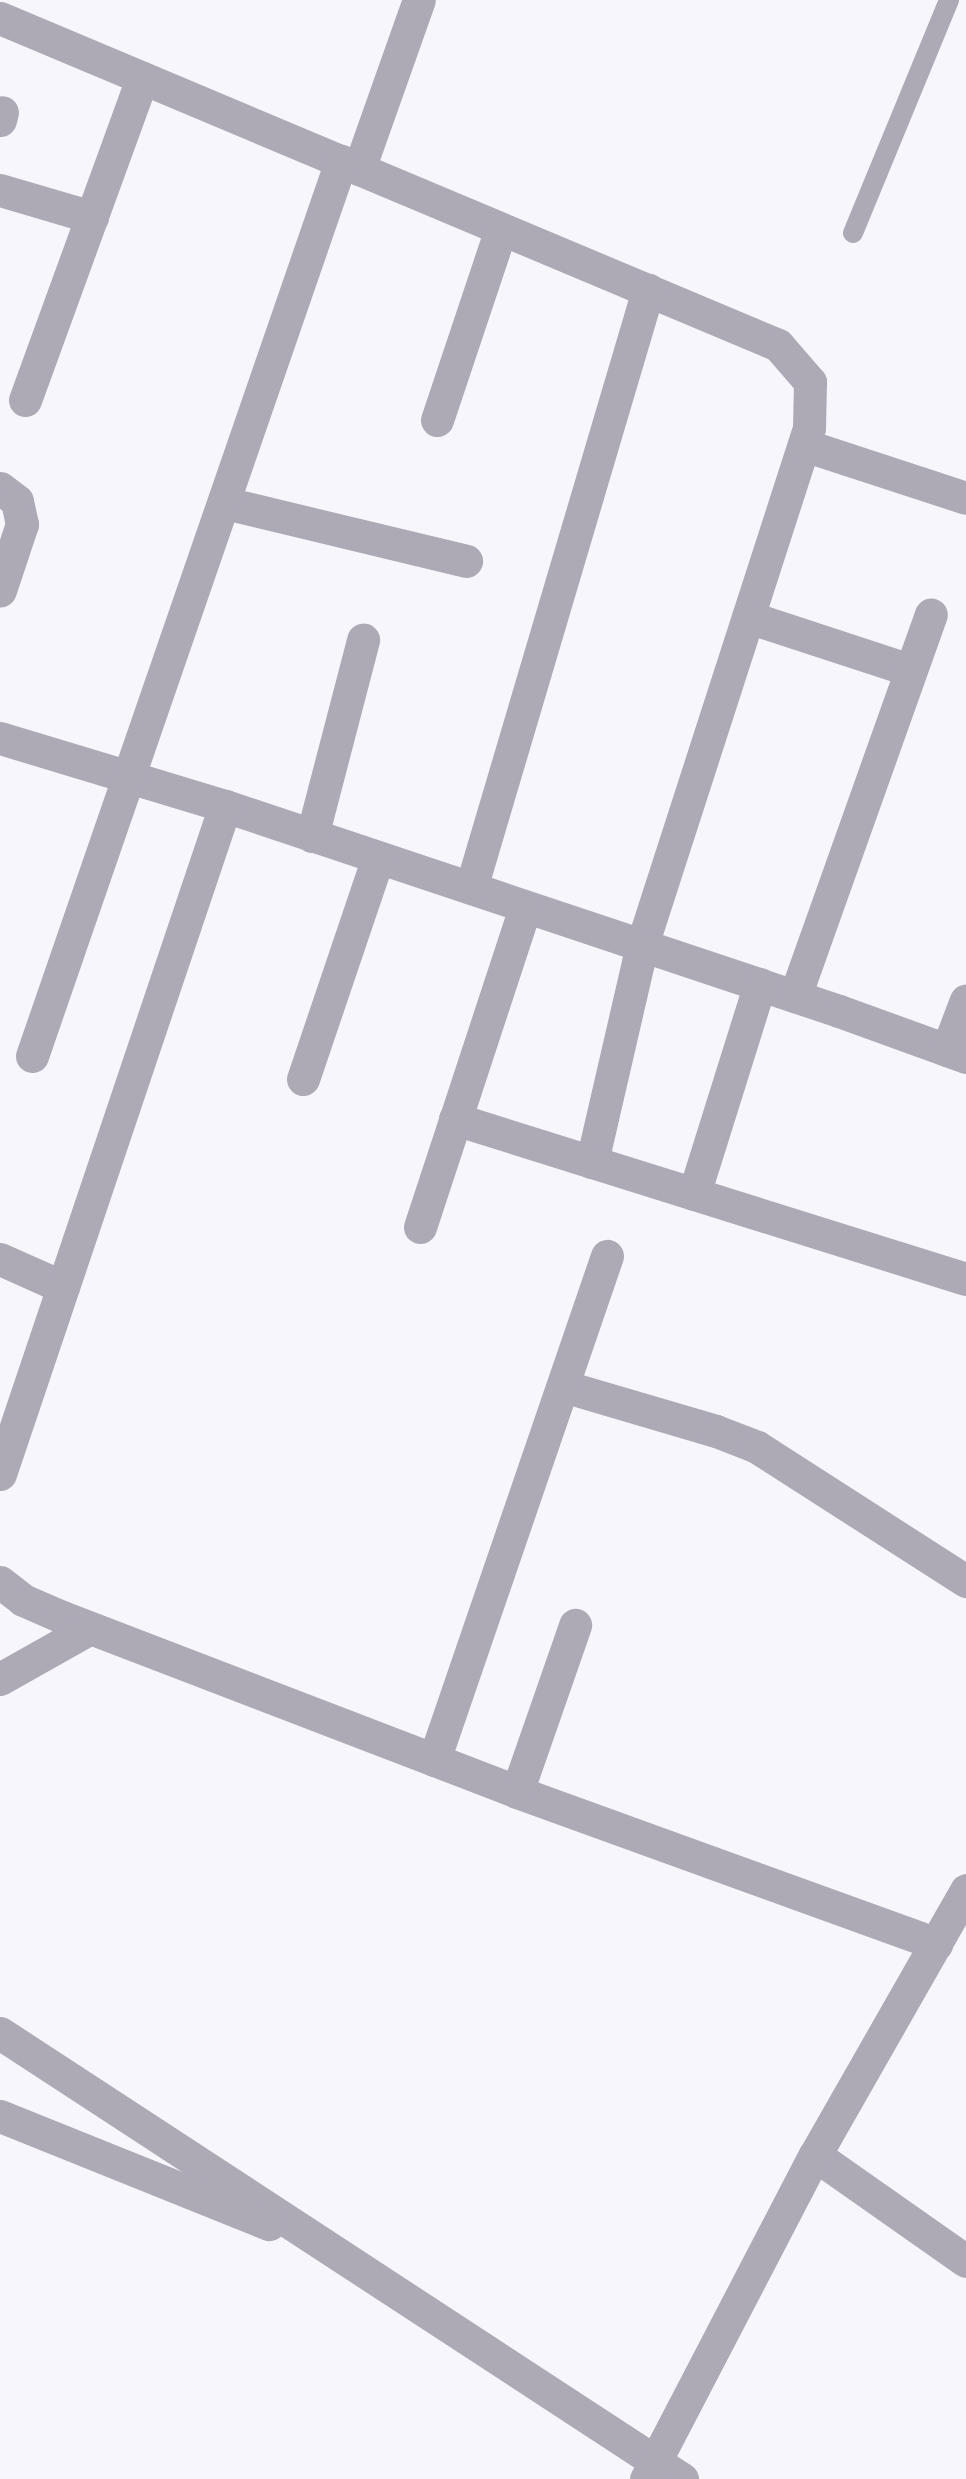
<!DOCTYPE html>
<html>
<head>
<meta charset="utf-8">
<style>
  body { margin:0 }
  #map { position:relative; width:966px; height:2479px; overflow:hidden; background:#f7f6fc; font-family:Rubik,sans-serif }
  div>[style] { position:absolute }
  .service>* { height:20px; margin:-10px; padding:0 10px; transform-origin:10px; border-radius:10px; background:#adaab6 }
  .minor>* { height:33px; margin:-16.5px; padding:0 16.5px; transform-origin:16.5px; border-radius:16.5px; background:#adaab6 }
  span { translate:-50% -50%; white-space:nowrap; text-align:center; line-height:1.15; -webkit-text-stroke:4.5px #f7f6fc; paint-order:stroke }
</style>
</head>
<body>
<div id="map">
  <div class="service">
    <div style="left:853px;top:233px;width:252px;rotate:-67.6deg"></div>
  </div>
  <div class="minor">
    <div style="left:0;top:18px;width:844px;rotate:22.8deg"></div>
    <div style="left:778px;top:345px;width:49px;rotate:49.1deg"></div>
    <div style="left:810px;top:382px;width:46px;rotate:91.2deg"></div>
    <div style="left:809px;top:428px;width:543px;rotate:107.9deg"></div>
    <div style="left:642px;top:945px;width:223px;rotate:103deg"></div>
    <div style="left:0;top:120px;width:8px;rotate:-76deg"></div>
    <div style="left:359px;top:169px;width:179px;rotate:-70.5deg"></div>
    <div style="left:0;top:190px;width:96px;rotate:16.4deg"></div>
    <div style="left:25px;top:400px;width:343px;rotate:-70deg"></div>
    <div style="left:437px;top:420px;width:201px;rotate:-71.5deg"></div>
    <div style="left:804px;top:445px;width:170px;rotate:18.1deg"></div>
    <div style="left:0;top:488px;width:21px;rotate:37deg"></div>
    <div style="left:17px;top:501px;width:24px;rotate:78deg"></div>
    <div style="left:22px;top:524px;width:70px;rotate:108.4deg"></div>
    <div style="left:225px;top:503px;width:248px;rotate:13.5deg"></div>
    <div style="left:748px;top:617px;width:170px;rotate:18.1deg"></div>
    <div style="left:0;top:738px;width:235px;rotate:16.8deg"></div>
    <div style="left:225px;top:806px;width:647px;rotate:18.46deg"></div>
    <div style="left:839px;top:1011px;width:135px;rotate:19.9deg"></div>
    <div style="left:312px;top:836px;width:203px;rotate:-75.4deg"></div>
    <div style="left:471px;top:888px;width:624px;rotate:-73.51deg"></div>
    <div style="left:795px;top:996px;width:405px;rotate:-70.4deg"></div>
    <div style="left:947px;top:1050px;width:53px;rotate:-69.2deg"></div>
    <div style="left:32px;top:1056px;width:947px;rotate:-70.95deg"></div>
    <div style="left:303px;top:1079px;width:234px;rotate:-71.3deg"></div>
    <div style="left:455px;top:1119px;width:535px;rotate:17.39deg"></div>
    <div style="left:694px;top:1194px;width:220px;rotate:-72.6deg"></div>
    <div style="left:420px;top:1227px;width:337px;rotate:-71.8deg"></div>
    <div style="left:0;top:1259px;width:69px;rotate:24deg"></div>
    <div style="left:563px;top:1386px;width:159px;rotate:16.4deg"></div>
    <div style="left:716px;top:1431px;width:44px;rotate:21.3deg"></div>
    <div style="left:757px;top:1447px;width:248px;rotate:32.7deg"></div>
    <div style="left:0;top:1474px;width:705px;rotate:-71.39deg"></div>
    <div style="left:0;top:1582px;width:29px;rotate:38deg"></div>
    <div style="left:23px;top:1600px;width:43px;rotate:23.6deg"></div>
    <div style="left:62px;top:1617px;width:487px;rotate:21deg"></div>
    <div style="left:517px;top:1792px;width:446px;rotate:19.9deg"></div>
    <div style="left:0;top:1679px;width:103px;rotate:-29.5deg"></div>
    <div style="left:434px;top:1760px;width:533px;rotate:-71.06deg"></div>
    <div style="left:517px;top:1792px;width:177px;rotate:-70.8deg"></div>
    <div style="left:0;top:2033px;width:815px;rotate:33.18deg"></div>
    <div style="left:0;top:2116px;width:290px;rotate:21.9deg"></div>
    <div style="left:815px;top:2155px;width:184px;rotate:35.1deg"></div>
    <div style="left:646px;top:2479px;width:365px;rotate:-62.5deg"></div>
    <div style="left:815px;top:2155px;width:305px;rotate:-60.3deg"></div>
  </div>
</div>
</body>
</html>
